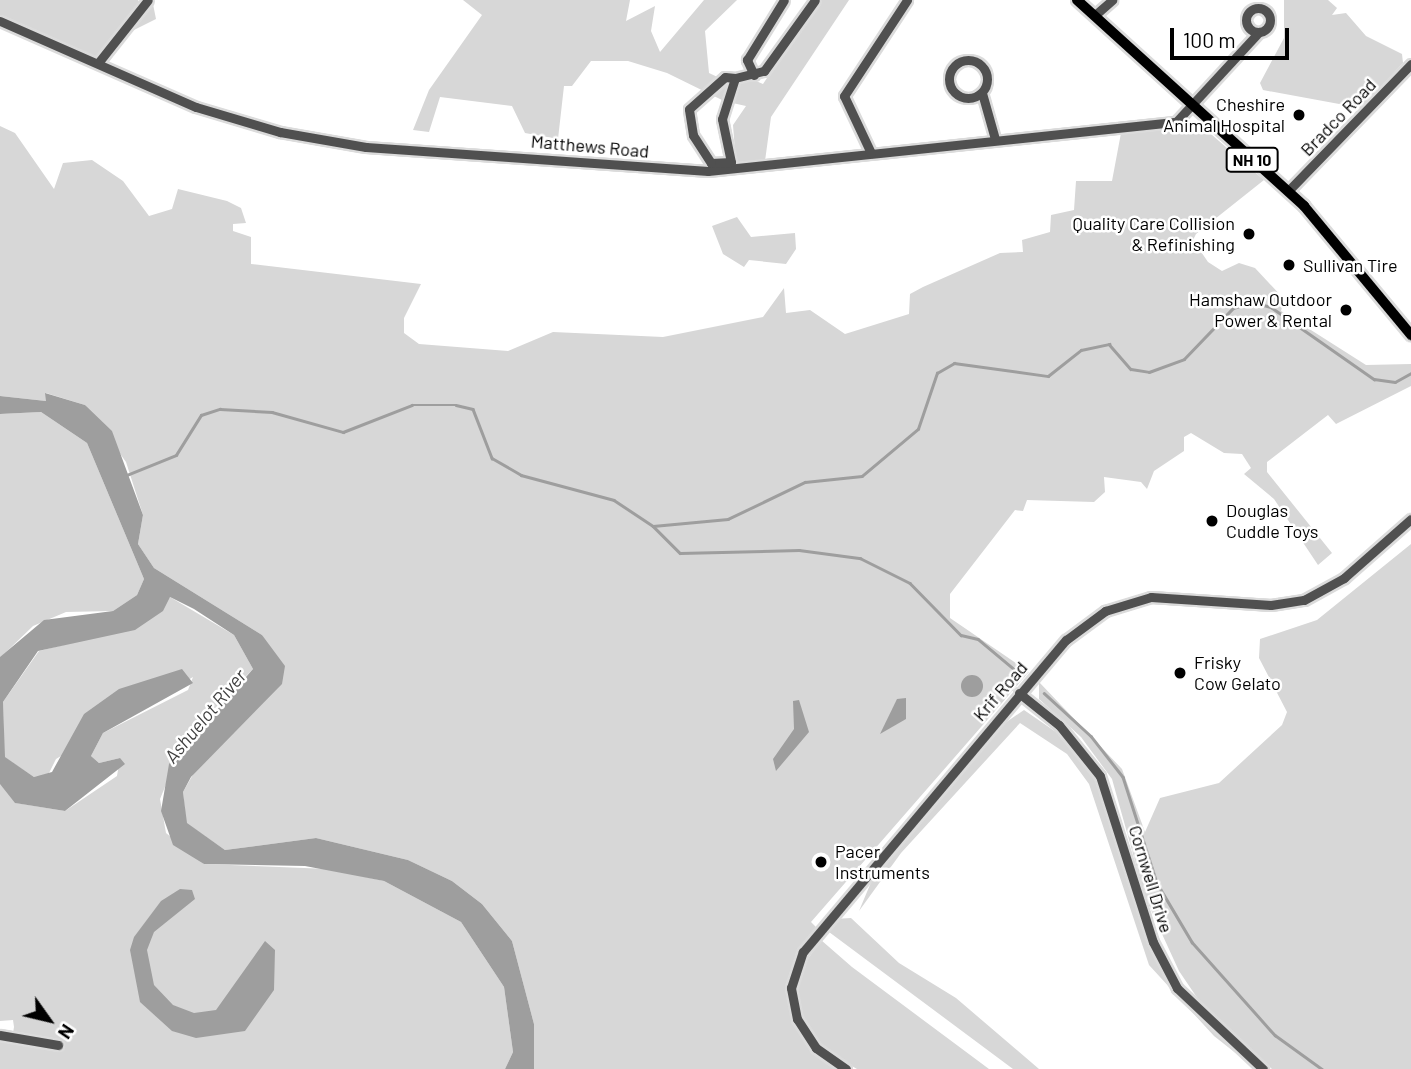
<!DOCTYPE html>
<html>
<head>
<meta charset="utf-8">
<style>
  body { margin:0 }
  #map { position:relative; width:1411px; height:1069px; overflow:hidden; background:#fff; font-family:Barlow,sans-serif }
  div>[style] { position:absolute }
  .green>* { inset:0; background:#d7d7d7 }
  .water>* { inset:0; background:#9e9e9e }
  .round { border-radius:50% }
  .stream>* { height:2.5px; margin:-1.25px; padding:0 1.25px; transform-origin:1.25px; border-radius:1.25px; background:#9e9e9e }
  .roads { filter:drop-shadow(2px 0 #dbdbdb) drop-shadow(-2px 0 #dbdbdb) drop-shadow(0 2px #dbdbdb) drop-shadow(0 -2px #dbdbdb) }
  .minor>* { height:9px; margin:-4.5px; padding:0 4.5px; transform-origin:4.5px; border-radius:4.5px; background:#505050 }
  .minor>.ring { margin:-4.5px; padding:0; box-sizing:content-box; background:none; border:9px solid #505050; border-radius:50% }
  .major>* { height:10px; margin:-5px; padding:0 5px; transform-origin:5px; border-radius:5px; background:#000 }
  .dots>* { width:19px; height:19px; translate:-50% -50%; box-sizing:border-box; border:4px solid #fff; border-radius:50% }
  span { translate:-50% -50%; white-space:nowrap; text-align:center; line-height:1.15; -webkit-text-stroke:5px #fff; paint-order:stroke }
  .shield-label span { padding:2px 5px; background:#fff; border:2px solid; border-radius:5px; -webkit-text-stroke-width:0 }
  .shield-label { font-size:16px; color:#000; font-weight:700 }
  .poi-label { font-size:18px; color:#000 }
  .right { translate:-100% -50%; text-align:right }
  .left { translate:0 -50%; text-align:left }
  .street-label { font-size:18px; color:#000 }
  .water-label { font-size:19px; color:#3f3f3f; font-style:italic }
  .north { position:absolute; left:14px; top:985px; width:70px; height:70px; -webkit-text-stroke:5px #fff; paint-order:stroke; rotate:124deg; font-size:19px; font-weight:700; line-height:28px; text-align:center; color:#000 }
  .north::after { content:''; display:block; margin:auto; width:24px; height:32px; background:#000; clip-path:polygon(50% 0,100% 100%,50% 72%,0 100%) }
  .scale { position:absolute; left:1170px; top:28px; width:119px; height:32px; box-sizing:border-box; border:4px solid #000; border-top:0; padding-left:9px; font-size:21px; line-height:24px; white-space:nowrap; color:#000; -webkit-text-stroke:5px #fff; paint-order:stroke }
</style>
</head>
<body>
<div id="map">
  <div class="green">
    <div style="clip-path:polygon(0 0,138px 0,147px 13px,153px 4px,156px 19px,106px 44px,97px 57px,77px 49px,73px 55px,0 22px)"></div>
    <div style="clip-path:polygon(463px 0,630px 0,626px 21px,655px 6px,651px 31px,660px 52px,704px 0,737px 0,705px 31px,709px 73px,728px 82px,722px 100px,667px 73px,628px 61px,591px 61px,572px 86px,564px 86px,558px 139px,525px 133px,512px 106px,440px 97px,429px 132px,413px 130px,429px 90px,482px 15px)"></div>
    <div style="clip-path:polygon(819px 0,849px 0,771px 117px,765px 161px,736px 165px,733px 125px,746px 106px,728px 102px,735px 83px,749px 78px,763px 84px)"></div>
    <div style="clip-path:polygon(1284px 0,1328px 0,1337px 8px,1332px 15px,1346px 13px,1366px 36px,1402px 54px,1403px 63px,1361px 108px,1263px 90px,1260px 83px,1284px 38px)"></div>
    <div style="clip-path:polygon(0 126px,15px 133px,54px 189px,63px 163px,92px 160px,123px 181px,149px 216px,172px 209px,178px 189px,227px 201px,241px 208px,246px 223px,233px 224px,233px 231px,251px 237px,251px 264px,421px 284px,404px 318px,404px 333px,419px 344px,508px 351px,553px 332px,663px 337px,763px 317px,784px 288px,786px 313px,810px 310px,845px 334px,909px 314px,910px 294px,923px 287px,1000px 253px,1023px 252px,1022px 240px,1050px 232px,1051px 215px,1074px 210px,1076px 181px,1112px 181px,1121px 133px,1204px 128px,1264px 180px,1196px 234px,1193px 240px,1208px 262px,1222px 271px,1239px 263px,1255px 268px,1284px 299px,1281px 311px,1366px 365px,1411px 364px,1411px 386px,1336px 424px,1328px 415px,1267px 462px,1267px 472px,1332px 553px,1318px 565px,1274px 499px,1244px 474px,1251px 468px,1242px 454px,1224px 453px,1191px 433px,1184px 437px,1184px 451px,1154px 471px,1147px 489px,1141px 482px,1104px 477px,1105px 492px,1094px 502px,1027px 500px,1023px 511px,1015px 510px,950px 594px,950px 618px,1029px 672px,811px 922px,817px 928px,788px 979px,791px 1020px,807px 1045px,839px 1069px,534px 1069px,534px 1024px,512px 941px,482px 904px,452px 881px,408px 860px,316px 838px,225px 850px,186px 823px,183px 792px,199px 764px,281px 684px,262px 635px,154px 568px,138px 544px,143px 515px,126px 462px,85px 405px,46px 393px,46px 401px,0 396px)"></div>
    <div style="clip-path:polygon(737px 217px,751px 237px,795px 233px,796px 249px,786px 264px,749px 260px,744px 267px,723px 254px,712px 226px)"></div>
    <div style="clip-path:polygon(41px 412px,87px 443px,144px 579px,137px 595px,113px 611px,66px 612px,33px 626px,0 658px,0 414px)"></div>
    <div style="clip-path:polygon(1411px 544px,1411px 1069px,1272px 1069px,1200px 1002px,1179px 971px,1145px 897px,1112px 779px,1081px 737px,1039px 699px,1039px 682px,1122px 769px,1145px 832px,1160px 798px,1219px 783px,1282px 725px,1287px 712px,1259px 658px,1260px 639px,1317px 620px)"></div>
    <div style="clip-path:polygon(170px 597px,234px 635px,253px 669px,185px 739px,160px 799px,166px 833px,204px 864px,329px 869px,384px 881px,461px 922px,504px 987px,513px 1052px,505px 1069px,0 1069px,0 1039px,12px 1039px,14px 1027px,13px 1020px,0 1021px,0 783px,16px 803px,65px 811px,117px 776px,120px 758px,99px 763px,91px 756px,103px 733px,188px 690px,193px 677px,56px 759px,48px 775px,34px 777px,4px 757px,3px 702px,39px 651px,83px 640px)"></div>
    <div style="clip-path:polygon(1024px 710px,1069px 741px,1097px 779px,1135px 899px,1178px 992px,1256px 1069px,1214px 1036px,1149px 965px,1089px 784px,1067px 754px,1020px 723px,901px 853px,859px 911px,872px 880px,1002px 725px)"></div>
    <div style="clip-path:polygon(851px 918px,899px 963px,956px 998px,1039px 1069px,1013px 1069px,825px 929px,834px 919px)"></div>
    <div style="clip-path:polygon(821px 940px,852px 967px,989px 1069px,857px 1069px,824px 1050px,800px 1013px,798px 989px,803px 966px)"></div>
  </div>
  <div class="water">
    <div style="clip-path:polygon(45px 393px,85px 405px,112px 431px,143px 515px,138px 544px,154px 568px,262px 635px,285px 666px,282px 684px,191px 777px,183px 792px,187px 823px,225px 850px,316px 838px,408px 860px,452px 881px,482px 904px,512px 941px,534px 1024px,534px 1069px,505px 1069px,513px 1052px,504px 987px,461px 922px,384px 881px,305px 866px,204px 864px,173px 845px,161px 811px,169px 764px,253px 669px,234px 635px,194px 609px,170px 597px,163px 611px,135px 630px,38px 651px,3px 702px,5px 757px,34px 777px,52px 772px,84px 714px,119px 689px,182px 669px,193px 683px,103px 733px,91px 756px,99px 763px,120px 758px,125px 764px,65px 811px,15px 803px,0 784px,0 657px,44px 620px,113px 611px,137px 595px,144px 579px,87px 443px,41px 412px,0 414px,0 396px,46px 401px)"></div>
    <div class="round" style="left:961px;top:675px;width:22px;height:22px"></div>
    <div style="clip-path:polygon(906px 698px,906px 719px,880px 734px,897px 699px)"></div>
    <div style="clip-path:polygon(799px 700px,809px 732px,776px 771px,773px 759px,794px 729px,793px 701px)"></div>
    <div style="clip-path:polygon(180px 889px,192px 890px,195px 899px,154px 932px,147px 950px,154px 985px,173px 1005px,194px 1013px,216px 1010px,265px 941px,275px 950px,274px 990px,245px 1031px,196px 1038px,172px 1031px,140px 1002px,130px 950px,134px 937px,161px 901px)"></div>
  </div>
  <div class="stream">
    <div style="left:127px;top:475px;width:53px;rotate:-22.2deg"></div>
    <div style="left:176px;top:455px;width:47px;rotate:-58deg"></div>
    <div style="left:201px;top:415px;width:20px;rotate:-18deg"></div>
    <div style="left:220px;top:409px;width:52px;rotate:3.3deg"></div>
    <div style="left:272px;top:412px;width:74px;rotate:15.7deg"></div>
    <div style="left:343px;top:432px;width:74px;rotate:-21.4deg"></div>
    <div style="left:412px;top:405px;width:44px"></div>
    <div style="left:456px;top:405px;width:17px;rotate:13deg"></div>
    <div style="left:473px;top:409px;width:53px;rotate:68.8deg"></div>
    <div style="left:492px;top:458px;width:34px;rotate:30deg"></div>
    <div style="left:521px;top:475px;width:96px;rotate:15deg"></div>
    <div style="left:614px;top:500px;width:47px;rotate:33.7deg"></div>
    <div style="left:653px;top:526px;width:75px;rotate:-5.3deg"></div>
    <div style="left:728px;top:519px;width:85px;rotate:-25.7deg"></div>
    <div style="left:805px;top:482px;width:57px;rotate:-6deg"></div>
    <div style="left:862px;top:476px;width:73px;rotate:-40deg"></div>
    <div style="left:918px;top:429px;width:59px;rotate:-71.3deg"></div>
    <div style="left:937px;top:373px;width:20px;rotate:-30deg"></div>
    <div style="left:954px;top:363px;width:95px;rotate:7.9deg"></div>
    <div style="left:1048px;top:376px;width:42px;rotate:-38.2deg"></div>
    <div style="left:1081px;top:350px;width:29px;rotate:-12deg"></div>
    <div style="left:1109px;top:344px;width:33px;rotate:49deg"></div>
    <div style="left:1131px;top:369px;width:18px;rotate:9deg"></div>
    <div style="left:1149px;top:372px;width:37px;rotate:-20deg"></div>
    <div style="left:1184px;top:359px;width:71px;rotate:-46.1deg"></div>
    <div style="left:1233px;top:308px;width:21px;rotate:-17deg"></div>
    <div style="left:1253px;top:302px;width:19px;rotate:16deg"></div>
    <div style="left:1271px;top:307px;width:126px;rotate:35deg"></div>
    <div style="left:1374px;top:379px;width:21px;rotate:8deg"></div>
    <div style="left:1395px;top:382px;width:18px;rotate:-29deg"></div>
    <div style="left:653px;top:526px;width:38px;rotate:45deg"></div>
    <div style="left:680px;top:553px;width:119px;rotate:-1.4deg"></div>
    <div style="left:799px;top:550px;width:62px;rotate:7.5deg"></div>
    <div style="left:860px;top:558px;width:56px;rotate:26.6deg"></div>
    <div style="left:910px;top:583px;width:73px;rotate:45.6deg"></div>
    <div style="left:961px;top:635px;width:17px;rotate:13deg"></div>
    <div style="left:978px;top:639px;width:47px;rotate:39.8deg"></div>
    <div style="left:1044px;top:693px;width:64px;rotate:42.5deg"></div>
    <div style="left:1091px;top:736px;width:52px;rotate:52deg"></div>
    <div style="left:1123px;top:777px;width:111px;rotate:72.2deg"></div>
    <div style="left:1157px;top:883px;width:69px;rotate:59.3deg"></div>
    <div style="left:1192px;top:942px;width:125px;rotate:48.3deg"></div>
    <div style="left:1275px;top:1035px;width:58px;rotate:35.9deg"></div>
  </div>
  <div class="roads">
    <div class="minor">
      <div class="ring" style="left:1246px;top:8px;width:15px;height:15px"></div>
      <div style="left:1095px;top:15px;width:23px;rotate:-41deg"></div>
      <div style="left:0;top:21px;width:214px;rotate:23.7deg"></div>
      <div style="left:196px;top:107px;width:88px;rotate:16.6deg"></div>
      <div style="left:280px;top:132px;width:87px;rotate:9.9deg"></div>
      <div style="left:366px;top:147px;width:343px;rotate:4deg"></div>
      <div style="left:708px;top:171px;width:471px;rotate:-6deg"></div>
      <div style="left:1176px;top:122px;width:122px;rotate:-47.3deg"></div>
      <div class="ring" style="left:949px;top:60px;width:29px;height:29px"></div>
      <div style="left:98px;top:63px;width:80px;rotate:-51.6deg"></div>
      <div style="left:754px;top:75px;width:17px;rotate:-115deg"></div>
      <div style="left:747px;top:60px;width:70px;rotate:-58.3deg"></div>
      <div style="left:725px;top:77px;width:10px;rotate:6deg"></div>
      <div style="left:735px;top:78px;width:43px;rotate:107.6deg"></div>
      <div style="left:722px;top:119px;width:44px;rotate:78.2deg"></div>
      <div style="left:731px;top:162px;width:20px;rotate:177deg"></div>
      <div style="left:711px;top:163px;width:33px;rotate:-123deg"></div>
      <div style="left:693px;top:135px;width:26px;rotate:-99deg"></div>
      <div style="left:689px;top:109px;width:48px;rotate:-41.6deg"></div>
      <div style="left:735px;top:78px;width:30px;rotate:-14deg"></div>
      <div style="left:764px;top:71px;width:87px;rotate:-54.3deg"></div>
      <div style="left:982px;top:93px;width:48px;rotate:74.2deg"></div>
      <div style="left:871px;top:153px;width:63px;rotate:-115.3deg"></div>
      <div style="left:844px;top:96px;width:115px;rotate:-56.7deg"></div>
      <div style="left:1288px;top:191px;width:177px;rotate:-45.9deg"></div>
      <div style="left:1019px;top:693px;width:51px;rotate:38.7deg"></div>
      <div style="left:1059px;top:725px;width:65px;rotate:51.2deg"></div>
      <div style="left:1100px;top:776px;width:174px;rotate:72.3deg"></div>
      <div style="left:1153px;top:942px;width:52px;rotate:62.4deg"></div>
      <div style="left:1177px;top:988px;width:118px;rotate:43.3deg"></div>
      <div style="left:0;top:1035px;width:59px;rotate:9.8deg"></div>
      <div style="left:846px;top:1069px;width:37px;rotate:-145deg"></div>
      <div style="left:816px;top:1048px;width:35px;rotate:-123deg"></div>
      <div style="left:797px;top:1019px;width:32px;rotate:-101deg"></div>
      <div style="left:791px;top:988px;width:38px;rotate:-72deg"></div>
      <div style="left:803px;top:952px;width:408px;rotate:-49.9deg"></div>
      <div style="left:1066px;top:640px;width:49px;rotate:-36.6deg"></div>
      <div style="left:1105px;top:611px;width:48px;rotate:-16.9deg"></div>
      <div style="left:1151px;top:597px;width:120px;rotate:3.8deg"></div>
      <div style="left:1271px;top:605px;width:33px;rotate:-9deg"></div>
      <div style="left:1304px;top:600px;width:46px;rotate:-28.8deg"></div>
      <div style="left:1344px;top:578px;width:89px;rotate:-41.4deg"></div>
    </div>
    <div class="major">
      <div style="left:1077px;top:0;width:307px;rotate:42.2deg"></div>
      <div style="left:1304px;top:206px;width:168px;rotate:50.3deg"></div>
    </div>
  </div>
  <div class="dots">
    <div style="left:1299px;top:115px;background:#000"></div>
    <div style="left:1249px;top:234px;background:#000"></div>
    <div style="left:1289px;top:265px;background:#000"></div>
    <div style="left:1346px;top:310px;background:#000"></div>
    <div style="left:1212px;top:521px;background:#000"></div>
    <div style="left:1180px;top:673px;background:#000"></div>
    <div style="left:821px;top:862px;background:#000"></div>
  </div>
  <div class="shield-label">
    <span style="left:1252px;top:160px">NH 10</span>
  </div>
  <div class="poi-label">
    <span class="right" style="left:1285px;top:115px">Cheshire<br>Animal Hospital</span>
    <span class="right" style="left:1235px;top:234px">Quality Care Collision<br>&amp; Refinishing</span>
    <span class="left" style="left:1303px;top:265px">Sullivan Tire</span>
    <span class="right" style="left:1332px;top:310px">Hamshaw Outdoor<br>Power &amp; Rental</span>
    <span class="left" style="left:1226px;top:521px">Douglas<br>Cuddle Toys</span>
    <span class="left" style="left:1194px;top:673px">Frisky<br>Cow Gelato</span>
    <span class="left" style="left:835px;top:862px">Pacer<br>Instruments</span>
  </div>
  <div class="street-label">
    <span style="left:1338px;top:117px;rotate:-46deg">Bradco Road</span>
    <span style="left:590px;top:146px;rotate:5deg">Matthews Road</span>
    <span style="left:1000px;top:691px;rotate:-49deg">Krif Road</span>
    <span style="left:1151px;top:879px;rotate:73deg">Cornwell Drive</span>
  </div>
  <div class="water-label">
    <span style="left:205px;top:716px;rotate:-50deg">Ashuelot River</span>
  </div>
  <div class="north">N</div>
  <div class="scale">100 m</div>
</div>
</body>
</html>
